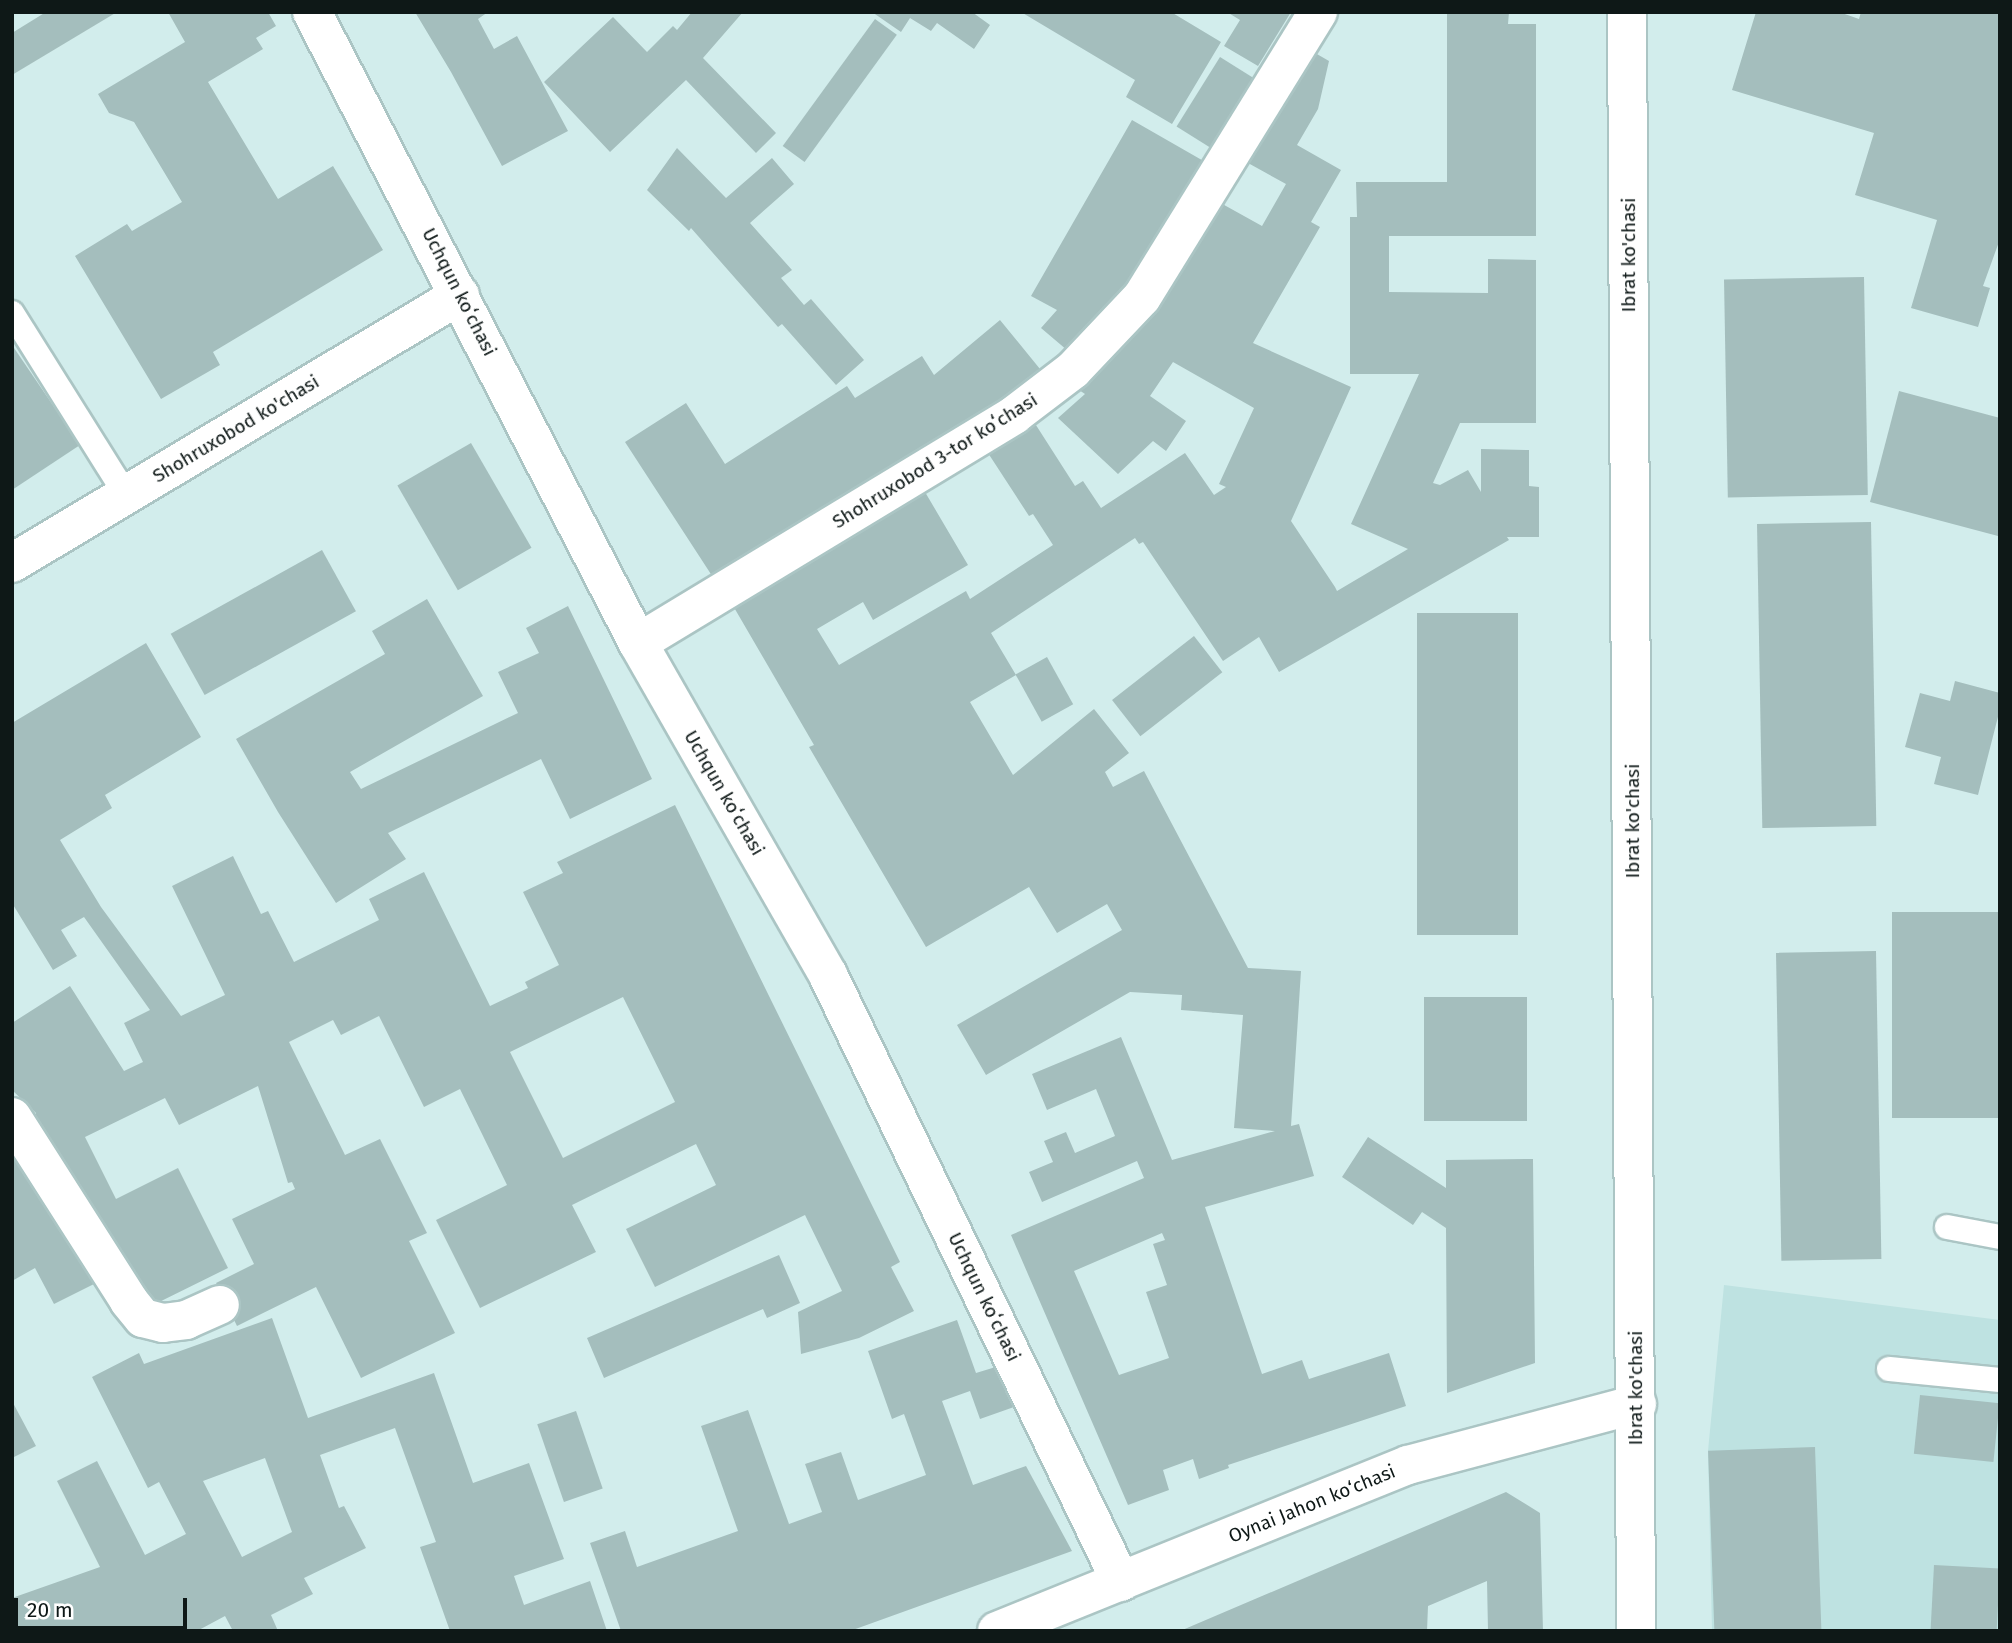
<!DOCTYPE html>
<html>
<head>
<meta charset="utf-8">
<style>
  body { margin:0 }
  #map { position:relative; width:2012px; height:1643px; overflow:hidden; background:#d2edec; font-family:"Fira Sans",sans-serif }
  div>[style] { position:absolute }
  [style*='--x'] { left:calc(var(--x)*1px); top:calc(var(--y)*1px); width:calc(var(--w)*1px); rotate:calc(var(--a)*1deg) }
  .built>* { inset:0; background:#bee2e1 }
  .building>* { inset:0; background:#a4bebd; transform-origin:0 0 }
  .roads { filter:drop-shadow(2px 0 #abc5c4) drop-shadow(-2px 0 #abc5c4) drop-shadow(0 2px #abc5c4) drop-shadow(0 -2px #abc5c4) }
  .service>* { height:24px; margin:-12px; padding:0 12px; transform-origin:12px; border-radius:12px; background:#fff }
  .minor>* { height:38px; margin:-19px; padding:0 19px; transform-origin:19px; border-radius:19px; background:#fff }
  .secondary>* { height:38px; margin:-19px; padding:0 19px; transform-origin:19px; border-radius:19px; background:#fff }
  span { translate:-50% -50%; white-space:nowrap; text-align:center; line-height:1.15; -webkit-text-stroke:7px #fff; paint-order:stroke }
  .street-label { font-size:19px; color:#0e1817 }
  .frame { position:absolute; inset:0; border:14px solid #0e1817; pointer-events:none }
  .scale { position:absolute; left:14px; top:1598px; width:173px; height:32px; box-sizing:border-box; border:4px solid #0e1817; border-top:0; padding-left:9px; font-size:21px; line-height:24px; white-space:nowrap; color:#0e1817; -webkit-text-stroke:5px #fff; paint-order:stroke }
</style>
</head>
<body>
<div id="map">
  <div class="built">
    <div style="clip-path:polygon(1724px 1285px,2000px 1320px,2000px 1631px,1712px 1631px,1708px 1451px)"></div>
  </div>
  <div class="building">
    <div style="clip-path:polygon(46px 12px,117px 12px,12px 75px,12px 33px)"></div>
    <div style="clip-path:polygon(168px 12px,268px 12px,276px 26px,256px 38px,263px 49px,208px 82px,278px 199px,333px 166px,383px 250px,213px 352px,220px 365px,161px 399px,75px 256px,127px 224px,132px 231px,182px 202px,134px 122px,109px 113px,98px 94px,185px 42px)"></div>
    <div style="clip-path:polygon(415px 12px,488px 12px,478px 19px,494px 49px,517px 36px,568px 131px,502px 166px,451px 72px)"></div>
    <div style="clip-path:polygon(692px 12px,743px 12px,703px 58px,776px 133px,756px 153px,686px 80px,610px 152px,544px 82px,613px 17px,647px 52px,673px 26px,677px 30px)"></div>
    <div style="clip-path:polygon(872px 12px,972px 12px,990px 25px,974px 49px,937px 23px,931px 31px,910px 18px,901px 32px)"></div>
    <div style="clip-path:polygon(1021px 12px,1171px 12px,1221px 42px,1172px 124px,1126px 97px,1135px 80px)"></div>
    <div style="clip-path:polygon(1227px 12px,1291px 12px,1258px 66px,1224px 46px,1240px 20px)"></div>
    <div style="clip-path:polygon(evenodd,1447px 12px,1509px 12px,1508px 24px,1536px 24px,1536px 236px,1389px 236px,1389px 292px,1488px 293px,1488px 259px,1536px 260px,1536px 423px,1460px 423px,1433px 483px,1440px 485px,1468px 470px,1481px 492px,1481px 449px,1529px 450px,1529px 486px,1539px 487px,1539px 537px,1507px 537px,1509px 540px,1279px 672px,1259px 637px,1223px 661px,1143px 542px,1139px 544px,1135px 538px,991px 633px,1016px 675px,970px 702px,1013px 775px,1094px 709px,1129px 753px,1105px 772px,1113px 787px,1144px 771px,1248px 968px,1301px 971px,1291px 1126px,1299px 1124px,1314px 1176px,1205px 1207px,1262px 1374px,1302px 1360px,1309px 1379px,1389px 1353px,1406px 1406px,1228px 1465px,1229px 1468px,1199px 1479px,1193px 1459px,1163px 1470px,1169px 1490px,1128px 1505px,1011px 1235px,1144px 1178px,1137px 1161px,1042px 1202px,1029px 1172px,1053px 1162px,1044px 1141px,1066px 1132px,1075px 1153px,1115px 1136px,1096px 1089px,1047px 1110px,1032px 1074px,1121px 1037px,1172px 1160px,1275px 1131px,1234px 1128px,1243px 1015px,1181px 1010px,1182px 995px,1130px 992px,986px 1075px,957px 1025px,1122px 930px,1107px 904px,1057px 933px,1029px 887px,926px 947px,809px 747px,814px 745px,732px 604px,925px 492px,968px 565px,873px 620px,863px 602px,817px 629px,839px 665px,966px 591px,970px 599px,1053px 545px,1033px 514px,1029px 516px,988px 453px,1034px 422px,1075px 486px,1083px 481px,1101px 508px,1185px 453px,1214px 495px,1226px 487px,1219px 484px,1254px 408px,1173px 362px,1150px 396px,1186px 421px,1166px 451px,1153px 441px,1118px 474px,1058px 418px,1085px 394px,1079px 390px,1208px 196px,1262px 226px,1286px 184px,1239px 158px,1303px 46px,1329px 61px,1318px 109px,1297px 145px,1341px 170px,1311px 222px,1320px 227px,1253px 343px,1351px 387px,1291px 521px,1335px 587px,1337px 591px,1408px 549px,1351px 524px,1419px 374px,1350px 374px,1350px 217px,1357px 217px,1356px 182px,1447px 182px,1447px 12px,1162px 1233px,1165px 1240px,1153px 1244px,1167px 1285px,1146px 1292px,1169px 1358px,1119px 1375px,1074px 1271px,1162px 1233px)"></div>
    <div style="clip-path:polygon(1756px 12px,1839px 12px,1859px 19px,1861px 12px,2000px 12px,2000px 239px,1983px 286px,1990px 288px,1978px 327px,1911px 308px,1937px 220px,1855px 195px,1874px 133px,1732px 90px)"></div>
    <div style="left:875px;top:19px;width:27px;height:157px;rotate:36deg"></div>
    <div style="left:1220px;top:57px;width:40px;height:82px;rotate:32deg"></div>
    <div style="clip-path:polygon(1132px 120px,1214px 167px,1074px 356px,1041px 328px,1057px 310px,1031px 296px)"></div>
    <div style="clip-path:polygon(677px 148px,726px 198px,772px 158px,794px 184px,750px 223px,792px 270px,781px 278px,804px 305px,811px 299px,864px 360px,836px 385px,782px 324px,778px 327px,691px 228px,689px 231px,647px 190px)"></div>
    <div style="left:1864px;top:277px;width:218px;height:140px;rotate:89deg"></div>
    <div style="clip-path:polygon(1000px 320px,1040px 369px,968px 428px,718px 585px,625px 442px,686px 403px,725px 464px,847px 386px,855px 398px,922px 356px,934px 375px)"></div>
    <div style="clip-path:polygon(12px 345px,80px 445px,12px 490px)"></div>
    <div style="clip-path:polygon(1899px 391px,2000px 418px,1998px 536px,1870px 502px)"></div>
    <div style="left:471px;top:443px;width:121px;height:85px;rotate:60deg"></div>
    <div style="left:1871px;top:522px;width:304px;height:114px;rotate:89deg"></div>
    <div style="left:322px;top:550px;width:70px;height:173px;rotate:61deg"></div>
    <div style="clip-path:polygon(427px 599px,483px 696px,350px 772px,361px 789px,518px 713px,498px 672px,539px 653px,526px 628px,568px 606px,652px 779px,570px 819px,541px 759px,388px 833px,406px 859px,336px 903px,278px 812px,236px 739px,385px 654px,372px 631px)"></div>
    <div style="left:1518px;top:613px;width:322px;height:101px;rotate:90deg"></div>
    <div style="left:1194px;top:636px;width:46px;height:104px;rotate:52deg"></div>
    <div style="clip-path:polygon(evenodd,146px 643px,201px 737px,105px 795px,112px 808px,60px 840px,101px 907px,181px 1016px,225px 995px,172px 886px,233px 856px,261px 914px,268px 911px,294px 962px,379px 920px,369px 899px,424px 872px,490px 1006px,528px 988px,525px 982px,559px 965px,523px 892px,563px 873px,557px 862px,675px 805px,900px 1262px,891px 1267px,914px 1311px,859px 1338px,801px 1354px,798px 1312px,842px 1291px,805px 1215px,655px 1287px,626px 1229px,716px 1185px,696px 1144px,572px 1205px,596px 1252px,480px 1308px,436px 1220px,507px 1185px,460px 1089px,424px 1107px,379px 1016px,341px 1035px,333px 1020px,289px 1042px,345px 1155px,380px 1139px,427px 1233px,409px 1241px,455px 1333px,361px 1378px,316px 1287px,237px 1326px,216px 1283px,254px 1264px,232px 1219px,295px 1189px,292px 1182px,288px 1183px,258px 1086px,179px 1125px,165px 1098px,85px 1137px,116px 1199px,178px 1168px,228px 1268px,145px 1309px,32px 1134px,36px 1113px,12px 1090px,12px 1023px,70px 986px,124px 1071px,143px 1062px,124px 1023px,150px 1010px,84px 917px,61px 930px,77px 956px,53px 970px,12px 903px,12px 723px,146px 643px,623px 997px,675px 1102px,563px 1158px,510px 1052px,623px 997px)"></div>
    <div style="left:1047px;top:657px;width:54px;height:36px;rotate:61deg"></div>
    <div style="clip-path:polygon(1955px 681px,2000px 693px,2000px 709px,1978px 795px,1934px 784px,1941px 757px,1905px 747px,1920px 693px,1950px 701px)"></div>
    <div style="left:2000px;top:912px;width:206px;height:108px;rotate:90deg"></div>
    <div style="left:1876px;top:951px;width:308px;height:100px;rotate:89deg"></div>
    <div style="left:1424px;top:997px;width:103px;height:124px"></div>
    <div style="clip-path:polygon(12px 1135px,96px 1283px,54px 1304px,35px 1268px,12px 1281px)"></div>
    <div style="clip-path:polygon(1368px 1137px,1446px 1188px,1446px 1160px,1533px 1159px,1535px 1363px,1447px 1393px,1446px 1228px,1422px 1212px,1413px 1225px,1342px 1177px)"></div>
    <div style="clip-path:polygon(779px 1255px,800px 1303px,767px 1318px,763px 1309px,604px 1378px,587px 1338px)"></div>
    <div style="clip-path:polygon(evenodd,272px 1318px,308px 1418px,434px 1373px,473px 1483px,529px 1463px,564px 1559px,514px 1576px,524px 1605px,590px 1581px,607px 1631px,450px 1631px,420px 1547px,436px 1542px,395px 1428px,320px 1455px,339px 1508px,344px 1506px,366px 1548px,304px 1578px,313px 1594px,271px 1615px,278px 1631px,233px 1631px,225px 1616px,197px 1631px,12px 1631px,12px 1598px,100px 1567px,57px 1481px,97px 1461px,145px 1555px,186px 1534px,159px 1482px,148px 1488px,92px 1377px,139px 1353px,144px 1364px,272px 1318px,265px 1458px,292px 1532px,242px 1557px,203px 1481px,265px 1458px)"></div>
    <div style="clip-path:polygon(957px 1320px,976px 1373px,999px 1366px,1014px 1407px,980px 1419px,970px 1391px,942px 1401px,973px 1485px,1026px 1466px,1072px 1551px,850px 1631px,621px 1631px,590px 1543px,625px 1531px,637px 1567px,738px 1531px,701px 1426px,748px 1410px,789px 1524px,822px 1512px,805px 1464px,841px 1452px,858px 1500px,926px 1475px,904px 1414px,892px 1419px,868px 1351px)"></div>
    <div style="left:1920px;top:1395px;width:80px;height:59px;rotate:6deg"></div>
    <div style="clip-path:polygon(12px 1401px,36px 1446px,12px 1458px)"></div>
    <div style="left:576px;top:1411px;width:82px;height:41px;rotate:71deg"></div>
    <div style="left:1815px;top:1447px;width:184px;height:107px;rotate:88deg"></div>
    <div style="clip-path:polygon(1506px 1492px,1540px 1513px,1543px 1631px,1488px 1631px,1487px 1581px,1428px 1606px,1427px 1631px,1180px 1631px)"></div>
    <div style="left:1934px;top:1565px;width:66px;height:66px;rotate:3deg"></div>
  </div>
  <div class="roads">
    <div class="service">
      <div style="--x:12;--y:313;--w:215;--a:57.9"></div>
      <div style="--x:1947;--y:1227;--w:54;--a:10.7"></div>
      <div style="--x:1889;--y:1369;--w:112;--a:5.7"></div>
    </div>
    <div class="minor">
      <div style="--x:312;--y:12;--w:710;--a:62.68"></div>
      <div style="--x:638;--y:643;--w:383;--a:60.2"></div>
      <div style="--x:828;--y:975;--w:674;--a:64.23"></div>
      <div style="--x:12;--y:563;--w:522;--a:-30.89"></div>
      <div style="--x:638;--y:643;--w:440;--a:-31.2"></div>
      <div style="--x:1014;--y:415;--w:74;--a:-37.3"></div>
      <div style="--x:1073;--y:370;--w:100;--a:-46.6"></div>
      <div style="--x:1142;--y:297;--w:335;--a:-58.3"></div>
      <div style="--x:12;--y:1117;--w:218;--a:57.5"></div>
      <div style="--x:129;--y:1301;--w:22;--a:51"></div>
      <div style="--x:143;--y:1318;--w:21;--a:14"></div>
      <div style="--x:163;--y:1323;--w:23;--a:-7"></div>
      <div style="--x:186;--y:1320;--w:37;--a:-24"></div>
      <div style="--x:997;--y:1631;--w:443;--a:-22"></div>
      <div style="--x:1408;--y:1465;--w:237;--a:-14.9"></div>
    </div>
    <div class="secondary">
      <div style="--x:1627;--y:12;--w:1619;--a:89.68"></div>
    </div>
  </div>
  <div class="street-label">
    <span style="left:1629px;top:255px;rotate:-90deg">Ibrat ko'chasi</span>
    <span style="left:459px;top:292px;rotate:63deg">Uchqun koʻchasi</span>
    <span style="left:236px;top:429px;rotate:-31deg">Shohruxobod ko'chasi</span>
    <span style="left:935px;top:461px;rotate:-32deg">Shohruxobod 3-tor koʻchasi</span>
    <span style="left:724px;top:793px;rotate:60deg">Uchqun koʻchasi</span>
    <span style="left:1633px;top:821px;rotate:-90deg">Ibrat ko'chasi</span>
    <span style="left:984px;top:1297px;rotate:64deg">Uchqun koʻchasi</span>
    <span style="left:1636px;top:1388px;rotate:-90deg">Ibrat ko'chasi</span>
    <span style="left:1312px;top:1504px;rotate:-22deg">Oynai Jahon ko‘chasi</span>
  </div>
  <div class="frame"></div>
  <div class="scale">20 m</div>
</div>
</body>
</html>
